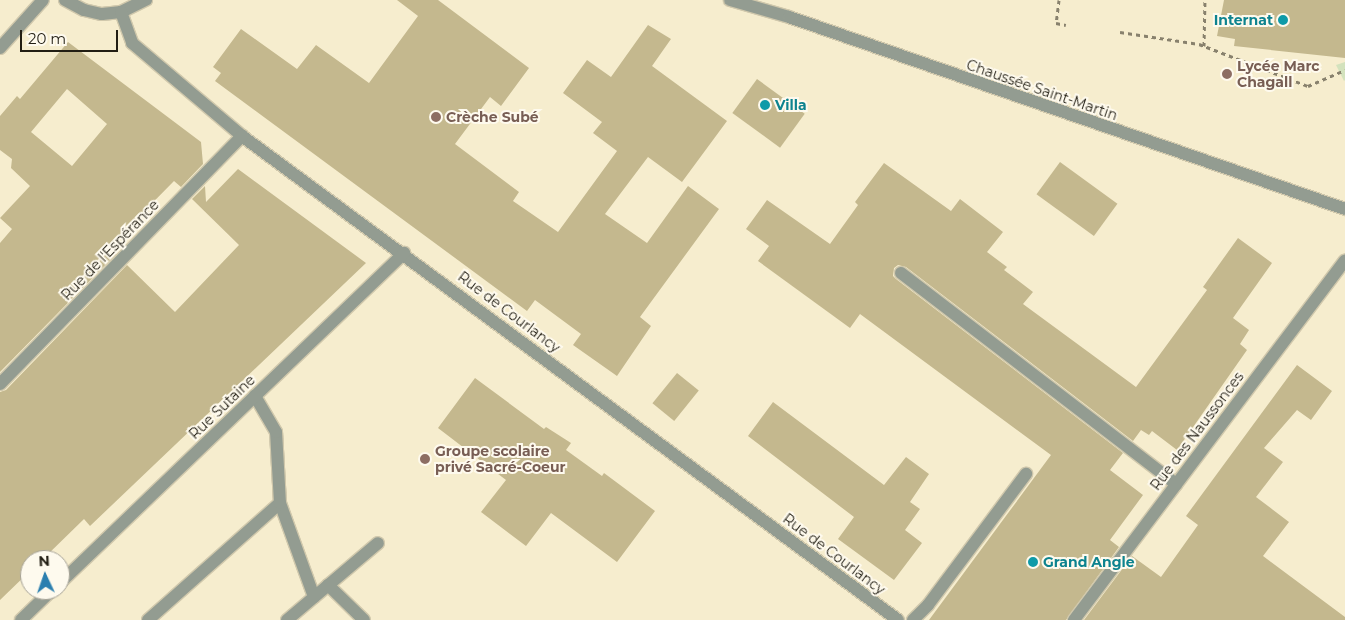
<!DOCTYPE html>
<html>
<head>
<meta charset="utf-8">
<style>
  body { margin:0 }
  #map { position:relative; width:1345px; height:620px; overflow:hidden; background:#f6edce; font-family:Montserrat,sans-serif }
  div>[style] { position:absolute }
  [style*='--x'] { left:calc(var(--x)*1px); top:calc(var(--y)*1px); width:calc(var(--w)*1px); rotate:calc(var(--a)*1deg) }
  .green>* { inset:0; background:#d3e2bd }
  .building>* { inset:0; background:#c4b88e; transform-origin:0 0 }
  .path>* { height:3px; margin-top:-1.5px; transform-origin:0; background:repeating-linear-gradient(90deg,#88816d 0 4px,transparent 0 8px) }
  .roads { filter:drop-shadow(1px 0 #d0c8ac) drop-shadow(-1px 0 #d0c8ac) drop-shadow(0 1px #d0c8ac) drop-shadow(0 -1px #d0c8ac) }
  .lane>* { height:12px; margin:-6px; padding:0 6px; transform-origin:6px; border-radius:6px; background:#939c91 }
  .street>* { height:12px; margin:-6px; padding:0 6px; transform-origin:6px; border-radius:6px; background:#939c91 }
  .dots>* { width:14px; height:14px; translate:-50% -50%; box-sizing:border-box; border:2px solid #fefaee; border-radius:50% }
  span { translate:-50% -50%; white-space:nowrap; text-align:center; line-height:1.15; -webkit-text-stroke:4px #fefaee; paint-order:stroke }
  .culture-label { font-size:14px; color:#0d838f; font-weight:700 }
  .right { translate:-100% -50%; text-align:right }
  .left { translate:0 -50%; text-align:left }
  .education-label { font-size:14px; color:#785e54; font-weight:700 }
  .street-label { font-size:14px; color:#221e13 }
  .north { position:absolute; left:20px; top:550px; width:50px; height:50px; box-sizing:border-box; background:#fefaee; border:1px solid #a6a296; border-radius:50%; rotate:357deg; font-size:14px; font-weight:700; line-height:20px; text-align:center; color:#221e13 }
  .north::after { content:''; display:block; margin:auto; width:18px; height:22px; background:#2b7faf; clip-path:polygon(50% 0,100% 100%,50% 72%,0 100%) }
  .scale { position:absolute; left:20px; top:30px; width:98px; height:22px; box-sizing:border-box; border:2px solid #221e13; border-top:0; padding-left:6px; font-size:15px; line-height:18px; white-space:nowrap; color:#221e13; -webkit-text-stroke:4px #fefaee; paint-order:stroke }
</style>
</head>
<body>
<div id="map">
  <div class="green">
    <div style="clip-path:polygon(1345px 62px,1345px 80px,1344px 81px,1336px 65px)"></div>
  </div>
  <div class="building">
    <div style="clip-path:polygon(397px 0,438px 0,529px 68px,501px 106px,490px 97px,455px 144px,519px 192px,513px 201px,558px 232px,617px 151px,593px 133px,602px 122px,563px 93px,587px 60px,611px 77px,648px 25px,671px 39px,652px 66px,727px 121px,682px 182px,648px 157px,605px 214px,647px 243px,688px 186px,719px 209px,640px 317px,651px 326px,617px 376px,573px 345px,581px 334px,535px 300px,527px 311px,215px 81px,221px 73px,213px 67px,241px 29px,297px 69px,316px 45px,369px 83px,418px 16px)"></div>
    <div style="clip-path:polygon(1224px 0,1345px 0,1345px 58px,1234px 46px,1235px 39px,1217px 36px)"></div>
    <div style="clip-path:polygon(evenodd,68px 42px,201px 142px,203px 164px,181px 187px,174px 181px,109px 247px,116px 254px,0 372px,0 243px,12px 229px,0 218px,30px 186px,11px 168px,12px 159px,0 150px,0 116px,17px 96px,20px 99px,68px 42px,67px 89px,107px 124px,72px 166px,31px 132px,67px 89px)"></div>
    <div style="left:757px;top:79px;width:59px;height:42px;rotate:36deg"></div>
    <div style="left:1060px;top:162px;width:71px;height:40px;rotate:36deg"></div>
    <div style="clip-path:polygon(884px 163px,951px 211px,960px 199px,1003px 232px,987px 252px,1007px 267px,1004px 270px,1033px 292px,1023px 304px,1136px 387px,1207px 290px,1203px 287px,1238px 238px,1272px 263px,1233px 318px,1249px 330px,1240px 344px,1247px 350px,1177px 450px,1152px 431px,1149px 435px,1141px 430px,1133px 441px,906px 267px,898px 265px,894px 268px,893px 276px,896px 279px,1123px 453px,1110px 470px,1143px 495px,1110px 540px,1119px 547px,1066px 620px,929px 620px,1051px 455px,860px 314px,850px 328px,758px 261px,769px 246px,746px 229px,767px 200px,830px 244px,858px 205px,855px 202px)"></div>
    <div style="clip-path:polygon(238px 169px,366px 263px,90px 526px,84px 519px,42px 560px,30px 560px,30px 571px,0 600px,0 392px,6px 390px,127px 265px,175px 312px,239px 245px,192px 199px,205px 186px,206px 202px)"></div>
    <div style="clip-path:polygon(1297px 365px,1332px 391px,1311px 420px,1297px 410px,1264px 448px,1283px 462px,1256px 497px,1289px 522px,1263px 556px,1345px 617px,1345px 620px,1084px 620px,1132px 556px,1161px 577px,1198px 525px,1186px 516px)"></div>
    <div style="left:677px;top:373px;width:28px;height:39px;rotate:39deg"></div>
    <div style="clip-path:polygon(475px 378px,544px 429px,546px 427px,571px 443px,566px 450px,602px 476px,604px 473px,655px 511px,617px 562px,551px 513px,526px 546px,481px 512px,506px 480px,438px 428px)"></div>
    <div style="clip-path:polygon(773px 402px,884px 485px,906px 457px,929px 474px,910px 502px,920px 509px,905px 530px,922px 543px,894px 580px,838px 539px,854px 517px,748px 436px)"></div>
  </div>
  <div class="path">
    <div style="--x:1059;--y:0;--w:23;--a:97"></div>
    <div style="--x:1056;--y:23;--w:10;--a:11"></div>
    <div style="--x:1120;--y:32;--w:80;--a:8.6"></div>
    <div style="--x:1199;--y:44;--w:117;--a:21.1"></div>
    <div style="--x:1308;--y:86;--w:40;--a:-23.4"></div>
    <div style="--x:1204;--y:46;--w:46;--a:-88.8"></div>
  </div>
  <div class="roads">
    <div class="lane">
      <div style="--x:901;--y:273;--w:347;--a:37.5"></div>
      <div style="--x:280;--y:503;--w:100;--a:70.1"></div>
      <div style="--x:328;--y:585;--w:50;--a:44.2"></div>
      <div style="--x:148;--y:620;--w:176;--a:-41.6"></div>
      <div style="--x:280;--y:503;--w:71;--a:-93.2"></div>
      <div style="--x:276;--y:432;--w:42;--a:-120.3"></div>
      <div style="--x:287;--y:620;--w:119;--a:-40.2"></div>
      <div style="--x:913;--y:620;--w:21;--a:-45"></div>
      <div style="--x:928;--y:605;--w:164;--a:-53.2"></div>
    </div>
    <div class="street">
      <div style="--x:65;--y:0;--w:21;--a:28"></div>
      <div style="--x:84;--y:10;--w:18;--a:13"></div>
      <div style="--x:102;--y:14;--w:19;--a:-6"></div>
      <div style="--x:121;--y:12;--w:28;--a:-26"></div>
      <div style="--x:730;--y:0;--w:61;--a:16.1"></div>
      <div style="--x:789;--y:17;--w:588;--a:19.05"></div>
      <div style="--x:121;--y:12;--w:33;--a:70"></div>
      <div style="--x:132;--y:43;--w:144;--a:40.2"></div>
      <div style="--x:242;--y:136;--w:815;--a:36.42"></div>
      <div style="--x:0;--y:48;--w:64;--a:-48.1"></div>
      <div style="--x:0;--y:384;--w:347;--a:-45.7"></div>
      <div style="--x:60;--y:583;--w:477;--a:-43.8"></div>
      <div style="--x:21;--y:620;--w:43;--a:-44.1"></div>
      <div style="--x:1074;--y:620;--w:450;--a:-53"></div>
    </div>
  </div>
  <div class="dots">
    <div style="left:1283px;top:20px;background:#0f9aa8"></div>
    <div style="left:1227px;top:74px;background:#8d6e63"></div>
    <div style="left:765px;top:105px;background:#0f9aa8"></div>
    <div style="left:436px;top:117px;background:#8d6e63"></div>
    <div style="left:425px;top:459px;background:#8d6e63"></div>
    <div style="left:1033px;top:562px;background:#0f9aa8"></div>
  </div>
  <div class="culture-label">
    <span class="right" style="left:1273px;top:20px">Internat</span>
    <span class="left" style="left:775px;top:105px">Villa</span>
    <span class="left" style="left:1043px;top:562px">Grand Angle</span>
  </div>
  <div class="education-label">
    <span class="left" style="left:1237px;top:74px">Lycée Marc<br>Chagall</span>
    <span class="left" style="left:446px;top:117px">Crèche Subé</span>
    <span class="left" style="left:435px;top:459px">Groupe scolaire<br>privé Sacré-Coeur</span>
  </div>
  <div class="street-label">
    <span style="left:1042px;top:90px;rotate:19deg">Chaussée Saint-Martin</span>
    <span style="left:110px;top:250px;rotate:-46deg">Rue de l'Espérance</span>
    <span style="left:509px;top:312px;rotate:37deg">Rue de Courlancy</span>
    <span style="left:222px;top:407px;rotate:-44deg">Rue Sutaine</span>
    <span style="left:1197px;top:431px;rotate:-53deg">Rue des Naussonces</span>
    <span style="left:834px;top:554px;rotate:37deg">Rue de Courlancy</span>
  </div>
  <div class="north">N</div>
  <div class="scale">20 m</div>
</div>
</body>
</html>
